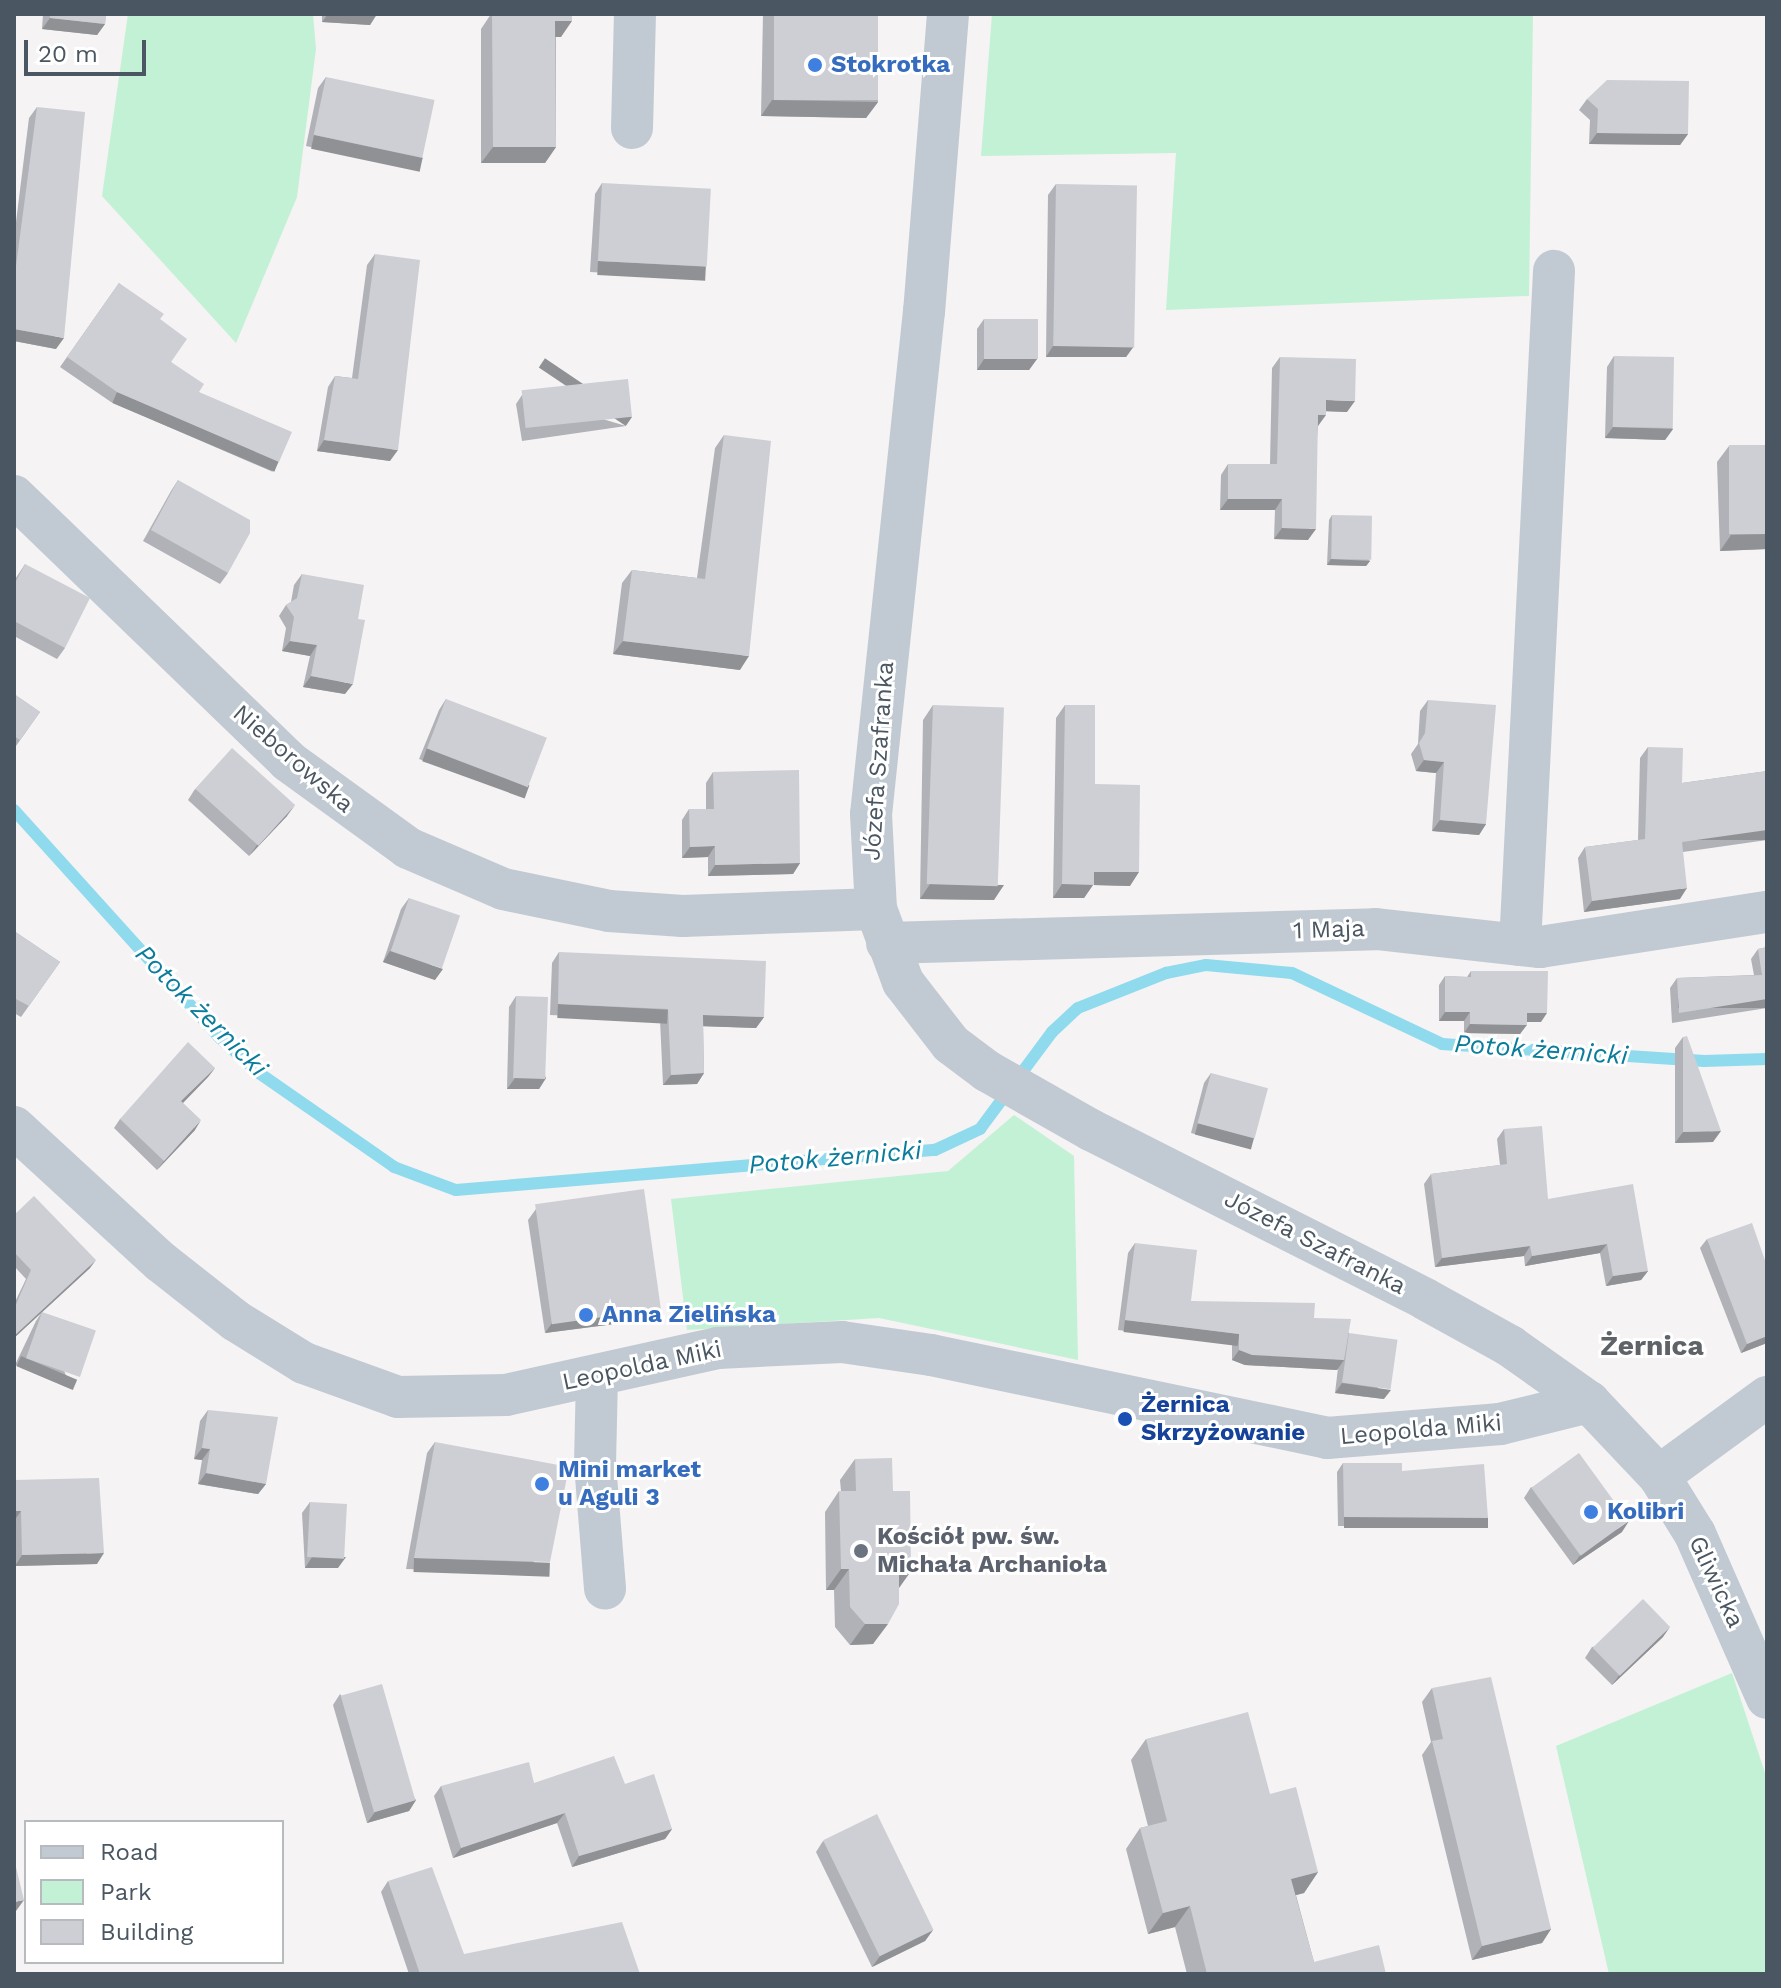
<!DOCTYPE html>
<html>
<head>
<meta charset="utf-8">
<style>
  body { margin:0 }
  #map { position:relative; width:1781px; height:1988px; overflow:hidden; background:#f5f3f3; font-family:"Work Sans",sans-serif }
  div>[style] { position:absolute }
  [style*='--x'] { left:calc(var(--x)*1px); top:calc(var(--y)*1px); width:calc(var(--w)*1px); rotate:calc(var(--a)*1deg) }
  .green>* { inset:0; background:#c3f1d5 }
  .stream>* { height:12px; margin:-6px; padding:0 6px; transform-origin:6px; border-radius:6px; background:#90daee }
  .minor>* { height:42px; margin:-21px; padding:0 21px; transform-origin:21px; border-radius:21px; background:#c1cad2 }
  .wall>* { inset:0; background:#b0b2b7 }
  .shaded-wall>* { inset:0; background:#909195; transform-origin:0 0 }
  .building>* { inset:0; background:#cdcfd5; transform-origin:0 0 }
  .dots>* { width:22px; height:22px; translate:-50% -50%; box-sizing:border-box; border:4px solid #fff; border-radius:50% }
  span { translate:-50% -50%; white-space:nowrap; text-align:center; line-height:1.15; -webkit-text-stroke:6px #fff; paint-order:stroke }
  .shop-label { font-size:24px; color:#366cbe; font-weight:700 }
  .left { translate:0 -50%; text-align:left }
  .street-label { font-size:24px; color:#4a5661 }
  .transit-label { font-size:24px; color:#164399; font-weight:700 }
  .worship-label { font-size:24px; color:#5b616d; font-weight:700 }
  .water-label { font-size:26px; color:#0c7c9b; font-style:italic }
  .quarter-label { font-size:28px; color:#5f6368; font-weight:700 }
  .frame { position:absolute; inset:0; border:16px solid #4a5661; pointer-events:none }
  .legend { position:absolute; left:24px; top:1820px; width:260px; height:144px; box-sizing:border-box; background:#fff; border:2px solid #b7bbc0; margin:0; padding:10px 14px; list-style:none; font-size:24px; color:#4a5661 }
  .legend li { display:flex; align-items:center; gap:16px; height:40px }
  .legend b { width:40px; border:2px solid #b7bbc0 }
  .scale { position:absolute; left:24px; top:40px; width:122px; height:36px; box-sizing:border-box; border:4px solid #4a5661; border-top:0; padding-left:10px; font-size:24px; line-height:28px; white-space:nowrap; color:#4a5661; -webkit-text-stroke:6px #fff; paint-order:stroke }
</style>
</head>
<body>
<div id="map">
  <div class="green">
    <div style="clip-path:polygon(128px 14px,313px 14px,316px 49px,297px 197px,236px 343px,102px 196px)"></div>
    <div style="clip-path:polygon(992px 14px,1533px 14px,1529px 296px,1166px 310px,1176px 153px,981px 156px)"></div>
    <div style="clip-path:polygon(1014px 1115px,1074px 1156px,1078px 1360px,879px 1318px,687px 1330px,671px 1199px,948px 1171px)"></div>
    <div style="clip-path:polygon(1732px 1673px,1767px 1779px,1767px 1974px,1609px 1974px,1556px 1746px)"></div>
  </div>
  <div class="stream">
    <div style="--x:14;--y:810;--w:306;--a:47.9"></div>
    <div style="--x:219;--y:1037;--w:54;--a:42"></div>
    <div style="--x:259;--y:1073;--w:165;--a:34.8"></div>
    <div style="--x:394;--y:1167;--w:66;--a:20.4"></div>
    <div style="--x:456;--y:1190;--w:481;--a:-4.8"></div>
    <div style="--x:935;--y:1150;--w:50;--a:-25"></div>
    <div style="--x:980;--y:1129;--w:121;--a:-53.4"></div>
    <div style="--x:1052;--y:1032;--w:35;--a:-43"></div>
    <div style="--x:1078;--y:1008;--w:95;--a:-21.7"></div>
    <div style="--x:1166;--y:973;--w:41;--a:-11.3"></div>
    <div style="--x:1206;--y:965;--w:86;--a:5.3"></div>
    <div style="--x:1292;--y:973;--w:166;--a:25.3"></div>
    <div style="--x:1442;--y:1044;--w:263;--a:3.7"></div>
    <div style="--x:1704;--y:1061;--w:63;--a:-1.8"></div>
  </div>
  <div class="minor">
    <div style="--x:948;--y:14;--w:298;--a:94.6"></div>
    <div style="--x:924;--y:311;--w:506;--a:96.01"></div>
    <div style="--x:871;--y:814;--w:95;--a:87"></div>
    <div style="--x:876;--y:909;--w:78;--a:69.7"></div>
    <div style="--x:903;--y:982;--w:78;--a:52.3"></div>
    <div style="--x:951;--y:1044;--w:45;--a:36.9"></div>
    <div style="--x:987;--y:1071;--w:120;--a:29.6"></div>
    <div style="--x:1091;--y:1130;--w:374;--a:26.8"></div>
    <div style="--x:1425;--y:1299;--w:97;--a:28.9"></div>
    <div style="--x:1510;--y:1346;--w:97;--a:35.3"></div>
    <div style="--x:1589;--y:1402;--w:102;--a:46.6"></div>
    <div style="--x:1659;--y:1476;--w:68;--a:58.2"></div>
    <div style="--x:1695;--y:1534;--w:179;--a:66.3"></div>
    <div style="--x:632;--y:128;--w:114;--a:-88.5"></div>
    <div style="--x:14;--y:496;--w:381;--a:44"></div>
    <div style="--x:288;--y:761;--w:148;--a:35.9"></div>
    <div style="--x:408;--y:848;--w:103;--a:23.3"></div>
    <div style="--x:503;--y:889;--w:108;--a:11.7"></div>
    <div style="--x:609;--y:911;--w:74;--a:3.9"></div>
    <div style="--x:683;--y:916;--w:193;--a:-2.1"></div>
    <div style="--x:887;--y:943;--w:489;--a:-1.6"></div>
    <div style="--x:1376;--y:929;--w:165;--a:6.3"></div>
    <div style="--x:1540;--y:947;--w:230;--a:-8.8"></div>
    <div style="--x:1520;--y:945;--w:675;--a:-87.11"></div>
    <div style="--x:14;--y:1127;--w:200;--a:42.6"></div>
    <div style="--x:161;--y:1262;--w:95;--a:38.2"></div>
    <div style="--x:236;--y:1321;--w:80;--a:31.7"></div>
    <div style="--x:304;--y:1363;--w:100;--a:19.9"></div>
    <div style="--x:398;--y:1397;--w:108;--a:-1.1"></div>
    <div style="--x:506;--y:1395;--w:217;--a:-12.5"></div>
    <div style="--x:718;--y:1348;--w:124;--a:-2.8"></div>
    <div style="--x:842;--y:1342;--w:90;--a:8.3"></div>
    <div style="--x:931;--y:1355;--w:405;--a:11.8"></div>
    <div style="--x:1327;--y:1438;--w:174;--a:-4.6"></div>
    <div style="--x:1500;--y:1424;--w:92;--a:-13.9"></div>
    <div style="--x:597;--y:1376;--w:88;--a:91.3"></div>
    <div style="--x:595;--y:1464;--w:125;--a:85.4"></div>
    <div style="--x:1659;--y:1476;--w:134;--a:-36.2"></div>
  </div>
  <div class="wall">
    <div style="clip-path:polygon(43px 14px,106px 14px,105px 24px,97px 35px,42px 29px)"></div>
    <div style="clip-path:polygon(322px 14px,377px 14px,370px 25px,322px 22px)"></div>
    <div style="clip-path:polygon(491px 14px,561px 37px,556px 37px,556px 147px,545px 163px,481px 163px,481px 29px)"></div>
    <div style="clip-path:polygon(763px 14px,878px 14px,878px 102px,866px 118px,761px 116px)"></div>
    <div style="clip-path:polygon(326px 77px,423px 158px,415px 169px,306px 146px,318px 88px)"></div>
    <div style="clip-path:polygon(1587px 99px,1688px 134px,1680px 145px,1589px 144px,1590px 120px,1579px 110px)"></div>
    <div style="clip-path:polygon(37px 107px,56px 349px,14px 341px,14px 238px,29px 118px)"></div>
    <div style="clip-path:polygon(602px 183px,706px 267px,699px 278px,590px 272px,595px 194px)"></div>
    <div style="clip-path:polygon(1056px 184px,1134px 346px,1126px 357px,1046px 357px,1048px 195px)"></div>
    <div style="clip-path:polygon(375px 254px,390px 461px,317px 451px,328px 387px,335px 376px,352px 378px,367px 265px)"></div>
    <div style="clip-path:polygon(119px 283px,160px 319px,171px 362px,273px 472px,111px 402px,60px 367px)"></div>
    <div style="clip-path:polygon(984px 319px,1037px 359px,1029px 370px,977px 370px,977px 329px)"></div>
    <div style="clip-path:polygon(1614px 356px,1673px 429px,1665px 440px,1605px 438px,1607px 367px)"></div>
    <div style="clip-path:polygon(1280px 357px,1347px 412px,1326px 411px,1318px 426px,1308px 540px,1274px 539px,1275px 510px,1220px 510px,1221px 475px,1228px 464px,1270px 464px,1272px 368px)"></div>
    <div style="clip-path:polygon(522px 395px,626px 426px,522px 441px,516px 404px)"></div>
    <div style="clip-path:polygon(724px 435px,740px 670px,613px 654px,622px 583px,632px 570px,697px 578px,715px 448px)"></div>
    <div style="clip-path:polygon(1767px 445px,1767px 549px,1720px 551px,1717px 462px,1729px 446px)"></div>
    <div style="clip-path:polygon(178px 480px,228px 573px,220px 584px,143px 541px,171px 491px)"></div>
    <div style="clip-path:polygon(1332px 515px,1370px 561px,1366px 566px,1327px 565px,1329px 520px)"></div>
    <div style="clip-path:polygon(25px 564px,65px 648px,57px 659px,14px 636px,14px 581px)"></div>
    <div style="clip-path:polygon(302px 574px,345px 694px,303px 687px,310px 656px,282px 651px,286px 628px,279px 616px,286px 605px,291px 602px,294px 585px)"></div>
    <div style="clip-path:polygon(14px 694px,40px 712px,16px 746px,14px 744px)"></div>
    <div style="clip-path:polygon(446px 699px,522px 796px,419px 759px,439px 710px)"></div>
    <div style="clip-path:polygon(1428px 700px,1486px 824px,1479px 835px,1432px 831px,1436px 773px,1416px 771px,1411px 754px,1418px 744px,1420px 711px)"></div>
    <div style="clip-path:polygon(933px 705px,994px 900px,920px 899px,923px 720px)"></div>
    <div style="clip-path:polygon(1065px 705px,1095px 784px,1130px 886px,1093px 885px,1084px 898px,1053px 898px,1056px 718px)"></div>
    <div style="clip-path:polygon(1648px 747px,1682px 783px,1767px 771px,1767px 840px,1683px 852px,1680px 899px,1584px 912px,1578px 858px,1585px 847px,1638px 840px,1640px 758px)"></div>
    <div style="clip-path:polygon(713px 772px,800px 863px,793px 874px,708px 876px,708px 857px,682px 858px,682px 820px,689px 809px,706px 809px,706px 783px)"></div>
    <div style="clip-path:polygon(195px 789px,287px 816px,249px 856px,188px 800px)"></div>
    <div style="clip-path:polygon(409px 898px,435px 980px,383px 962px,401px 909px)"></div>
    <div style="clip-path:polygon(14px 931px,60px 962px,21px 1017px,14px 1013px)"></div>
    <div style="clip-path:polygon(1767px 947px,1767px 1008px,1672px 1023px,1670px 988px,1677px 978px,1754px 975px,1751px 959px,1758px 949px)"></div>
    <div style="clip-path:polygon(559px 952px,764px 1017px,756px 1028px,703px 1026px,704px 1073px,697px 1084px,663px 1085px,660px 1020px,550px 1015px,552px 963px)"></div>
    <div style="clip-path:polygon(1471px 971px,1541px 1022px,1527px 1022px,1520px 1034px,1464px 1033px,1464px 1021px,1439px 1021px,1439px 985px,1445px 976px,1467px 977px)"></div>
    <div style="clip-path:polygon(516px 996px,546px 1078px,539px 1089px,507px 1089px,509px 1007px)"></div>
    <div style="clip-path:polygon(1683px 1037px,1713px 1142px,1675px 1143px,1675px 1048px)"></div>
    <div style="clip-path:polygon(215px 1068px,208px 1077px,183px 1103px,195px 1130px,157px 1170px,114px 1128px,120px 1119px)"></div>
    <div style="clip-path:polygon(1211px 1073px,1254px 1138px,1247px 1148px,1191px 1133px,1204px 1083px)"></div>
    <div style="clip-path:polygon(1504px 1129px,1548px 1199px,1648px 1271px,1641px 1280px,1606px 1286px,1600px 1253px,1525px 1266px,1524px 1256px,1435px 1267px,1424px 1184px,1431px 1174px,1500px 1165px,1497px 1139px)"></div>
    <div style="clip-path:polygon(536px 1209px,653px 1319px,545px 1333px,528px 1220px)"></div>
    <div style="clip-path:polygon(14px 1215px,90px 1268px,14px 1338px,14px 1304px,26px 1279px,14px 1266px)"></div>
    <div style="clip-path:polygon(1707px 1239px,1767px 1343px,1741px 1353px,1700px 1248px)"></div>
    <div style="clip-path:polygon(1135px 1243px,1191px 1301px,1314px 1318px,1349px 1333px,1384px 1399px,1335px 1393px,1338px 1368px,1337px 1370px,1245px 1365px,1232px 1360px,1232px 1344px,1118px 1330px,1128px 1253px)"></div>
    <div style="clip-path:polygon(42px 1312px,71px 1389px,15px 1365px,36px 1321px)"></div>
    <div style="clip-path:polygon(208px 1410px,266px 1484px,258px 1494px,198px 1484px,202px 1460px,194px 1459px,200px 1421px)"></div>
    <div style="clip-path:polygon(435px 1442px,543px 1573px,406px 1569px,427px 1453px)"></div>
    <div style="clip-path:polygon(855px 1459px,893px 1491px,911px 1571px,899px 1588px,873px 1644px,850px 1645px,835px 1627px,834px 1590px,826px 1590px,825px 1512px,839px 1491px,841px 1491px,840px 1480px)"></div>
    <div style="clip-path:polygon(1343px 1463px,1402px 1471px,1481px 1527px,1338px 1526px,1337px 1472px)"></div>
    <div style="clip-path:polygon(14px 1480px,97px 1564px,15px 1566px)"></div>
    <div style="clip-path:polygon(1531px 1487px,1622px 1532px,1573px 1565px,1524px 1498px)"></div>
    <div style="clip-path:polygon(310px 1502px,338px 1568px,305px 1568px,302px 1513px)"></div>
    <div style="clip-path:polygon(1663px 1637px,1612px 1685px,1585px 1658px,1592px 1647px)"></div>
    <div style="clip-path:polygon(1432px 1688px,1551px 1929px,1542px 1943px,1472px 1960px,1422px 1755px,1431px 1742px,1422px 1702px)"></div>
    <div style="clip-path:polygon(340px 1694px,416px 1800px,409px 1811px,367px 1823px,333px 1705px)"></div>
    <div style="clip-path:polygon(1146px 1739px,1270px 1794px,1318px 1872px,1304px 1893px,1296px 1895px,1314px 1962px,1386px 1974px,1187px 1974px,1175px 1927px,1148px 1934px,1126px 1849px,1140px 1828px,1148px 1826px,1131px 1760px)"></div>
    <div style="clip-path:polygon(534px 1783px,625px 1784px,672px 1829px,665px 1839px,572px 1867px,557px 1823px,453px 1858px,434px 1796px,441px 1786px)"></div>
    <div style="clip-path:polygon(823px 1841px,933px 1930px,925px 1941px,872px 1967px,816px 1852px)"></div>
    <div style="clip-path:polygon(388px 1881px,464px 1954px,640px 1974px,409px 1974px,381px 1892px)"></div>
  </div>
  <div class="shaded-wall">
    <div style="clip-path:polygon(328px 14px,377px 14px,370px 25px,322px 22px)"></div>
    <div style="clip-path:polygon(50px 18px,105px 24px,97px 35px,42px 29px)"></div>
    <div style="clip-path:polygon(555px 21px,572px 21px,561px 37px,544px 37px)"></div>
    <div style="clip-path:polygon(772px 100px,878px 102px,866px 118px,761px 116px)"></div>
    <div style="clip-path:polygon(1597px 133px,1688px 134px,1680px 145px,1589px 144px)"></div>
    <div style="left:314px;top:135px;width:111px;height:14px;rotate:12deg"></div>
    <div style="clip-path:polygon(493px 147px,556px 147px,545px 163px,481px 163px)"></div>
    <div style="left:598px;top:261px;width:108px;height:14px;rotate:3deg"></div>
    <div style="clip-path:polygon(14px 329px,64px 338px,56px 349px,14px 341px)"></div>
    <div style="clip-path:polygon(1053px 346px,1134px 346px,1126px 357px,1046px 357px)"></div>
    <div style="clip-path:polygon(984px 359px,1037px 359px,1029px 370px,977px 370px)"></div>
    <div style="left:117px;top:392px;width:176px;height:12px;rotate:23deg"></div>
    <div style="clip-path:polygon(1326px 400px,1355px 401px,1347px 412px,1319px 411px)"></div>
    <div style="clip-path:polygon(1318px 415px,1326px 415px,1318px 426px)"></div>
    <div style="left:632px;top:417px;width:11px;height:105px;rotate:124deg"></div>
    <div style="clip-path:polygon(1613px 427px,1673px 429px,1665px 440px,1605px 438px)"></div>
    <div style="clip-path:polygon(324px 440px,398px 450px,390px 461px,317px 451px)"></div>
    <div style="clip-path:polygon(1228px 499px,1282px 499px,1275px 510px,1220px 510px)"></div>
    <div style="clip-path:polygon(1282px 528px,1316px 529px,1308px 540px,1274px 539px)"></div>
    <div style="clip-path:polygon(1767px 534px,1767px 549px,1720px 551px,1731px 535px)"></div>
    <div style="clip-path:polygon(1331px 559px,1370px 561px,1366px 566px,1327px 565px)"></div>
    <div style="clip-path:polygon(290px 641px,317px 645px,310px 656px,282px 651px)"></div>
    <div style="clip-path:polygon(623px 641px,749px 656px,740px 670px,613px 654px)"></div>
    <div style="clip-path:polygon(311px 676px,353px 684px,345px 694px,303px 687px)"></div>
    <div style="left:427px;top:748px;width:109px;height:14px;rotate:20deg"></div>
    <div style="clip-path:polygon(1424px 760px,1444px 762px,1436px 773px,1416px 771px)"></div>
    <div style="clip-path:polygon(295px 805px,287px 816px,249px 856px,257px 845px)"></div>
    <div style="clip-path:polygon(1440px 820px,1486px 824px,1479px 835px,1432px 831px)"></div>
    <div style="left:1767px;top:830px;width:10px;height:86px;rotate:90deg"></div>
    <div style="clip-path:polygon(715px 846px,708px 857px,682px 858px,690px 847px)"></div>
    <div style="clip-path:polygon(800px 863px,793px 874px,708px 876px,715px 865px)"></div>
    <div style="clip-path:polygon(1094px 872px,1139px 872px,1130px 886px,1093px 885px,1084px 898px,1053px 898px,1062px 884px)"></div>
    <div style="clip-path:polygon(930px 884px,1004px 885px,994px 900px,920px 899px)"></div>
    <div style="clip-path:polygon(1687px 888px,1680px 899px,1584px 912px,1592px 901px)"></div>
    <div style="clip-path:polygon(390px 951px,443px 969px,435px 980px,383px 962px)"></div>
    <div style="left:1767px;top:999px;width:9px;height:89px;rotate:90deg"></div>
    <div style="left:558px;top:1004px;width:110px;height:14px;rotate:3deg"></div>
    <div style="clip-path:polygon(1445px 1012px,1470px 1012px,1464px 1021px,1439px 1021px)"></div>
    <div style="clip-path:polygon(1527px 1013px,1547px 1013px,1541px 1022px,1520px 1022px)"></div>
    <div style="clip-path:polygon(703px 1015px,764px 1017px,756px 1028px,695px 1026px)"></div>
    <div style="clip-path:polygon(1470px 1024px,1527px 1025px,1520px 1034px,1464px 1033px)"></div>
    <div style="clip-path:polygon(215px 1068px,208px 1077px,175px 1111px,181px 1101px)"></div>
    <div style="clip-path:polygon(704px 1073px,697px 1084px,663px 1085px,671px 1075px)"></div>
    <div style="clip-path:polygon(515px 1078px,546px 1078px,539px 1089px,507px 1089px)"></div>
    <div style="clip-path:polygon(201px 1120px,195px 1130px,157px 1170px,164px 1161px)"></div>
    <div style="left:1198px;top:1123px;width:58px;height:12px;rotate:15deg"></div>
    <div style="clip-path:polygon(1721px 1131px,1713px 1142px,1675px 1143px,1683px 1132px)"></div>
    <div style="clip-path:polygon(1607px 1244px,1600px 1253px,1525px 1266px,1532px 1256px)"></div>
    <div style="clip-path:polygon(1530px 1246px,1524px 1256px,1435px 1267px,1442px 1258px)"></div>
    <div style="clip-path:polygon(96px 1260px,90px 1268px,14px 1338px,14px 1336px)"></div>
    <div style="clip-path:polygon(1648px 1271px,1641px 1280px,1606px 1286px,1613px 1276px)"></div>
    <div style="clip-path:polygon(660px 1309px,653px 1319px,545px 1333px,552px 1323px)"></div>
    <div style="left:1125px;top:1320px;width:115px;height:12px;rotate:7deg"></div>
    <div style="clip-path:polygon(1767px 1336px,1767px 1343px,1741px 1353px,1747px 1344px)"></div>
    <div style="clip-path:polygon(1239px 1350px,1344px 1360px,1337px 1370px,1245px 1365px,1232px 1360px)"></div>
    <div style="left:21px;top:1356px;width:61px;height:11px;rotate:23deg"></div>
    <div style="clip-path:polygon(1342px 1383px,1391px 1390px,1384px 1399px,1335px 1393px)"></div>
    <div style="clip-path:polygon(202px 1448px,210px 1449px,202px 1460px,194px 1459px)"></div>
    <div style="clip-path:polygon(206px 1473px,266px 1484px,258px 1494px,198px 1484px)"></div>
    <div style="clip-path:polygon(14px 1511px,21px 1511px,14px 1521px)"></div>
    <div style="left:1344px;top:1517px;width:144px;height:11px"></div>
    <div style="clip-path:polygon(1629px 1521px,1622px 1532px,1573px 1565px,1581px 1554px)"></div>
    <div style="clip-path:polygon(104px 1553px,97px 1564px,15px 1566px,22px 1555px)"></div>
    <div style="clip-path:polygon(312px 1557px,346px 1557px,338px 1568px,305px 1568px)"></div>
    <div style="left:414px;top:1558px;width:136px;height:14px;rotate:2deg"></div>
    <div style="clip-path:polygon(841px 1569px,849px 1569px,834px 1590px,826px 1590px)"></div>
    <div style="clip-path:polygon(899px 1571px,911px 1571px,896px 1592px)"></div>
    <div style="clip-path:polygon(865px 1624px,888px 1624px,873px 1644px,850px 1645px)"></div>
    <div style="clip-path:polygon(1670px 1627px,1663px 1637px,1612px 1685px,1620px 1674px)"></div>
    <div style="clip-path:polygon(416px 1800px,409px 1811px,367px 1823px,375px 1812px)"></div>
    <div style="clip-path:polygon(565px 1813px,557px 1823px,453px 1858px,461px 1848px)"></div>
    <div style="clip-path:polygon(672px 1829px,665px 1839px,572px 1867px,579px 1856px)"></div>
    <div style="clip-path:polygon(1318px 1872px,1304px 1893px,1277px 1900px,1291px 1879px)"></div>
    <div style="clip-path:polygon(24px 1900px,16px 1911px,14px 1912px,14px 1902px)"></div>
    <div style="clip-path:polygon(1190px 1906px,1175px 1927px,1148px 1934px,1163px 1913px)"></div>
    <div style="clip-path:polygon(1551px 1929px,1542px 1943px,1472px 1960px,1482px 1946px)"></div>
    <div style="clip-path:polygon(933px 1930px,925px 1941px,872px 1967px,880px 1956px)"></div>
  </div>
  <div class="building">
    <div style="clip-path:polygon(50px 14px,106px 14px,105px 24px,50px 18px)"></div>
    <div style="clip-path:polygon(492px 14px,572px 14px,572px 21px,555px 21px,556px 147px,493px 147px)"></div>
    <div style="left:774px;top:14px;width:104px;height:86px"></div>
    <div style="left:326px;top:77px;width:111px;height:59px;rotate:12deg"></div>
    <div style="clip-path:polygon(1607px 80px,1689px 81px,1688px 134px,1597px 133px,1598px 109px,1587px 99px)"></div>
    <div style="clip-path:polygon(37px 107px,85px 112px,64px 338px,14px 329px,14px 281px)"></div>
    <div style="left:602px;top:183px;width:109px;height:78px;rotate:3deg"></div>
    <div style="left:1056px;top:184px;width:81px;height:162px;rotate:1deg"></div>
    <div style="clip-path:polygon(375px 254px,420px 260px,398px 450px,324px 440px,335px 376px,358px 379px)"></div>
    <div style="clip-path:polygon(119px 283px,164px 314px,160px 319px,187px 339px,171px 362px,204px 384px,199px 392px,292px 432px,279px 462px,117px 392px,67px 357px)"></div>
    <div style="left:984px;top:319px;width:54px;height:40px"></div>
    <div style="left:1614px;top:356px;width:60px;height:71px;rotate:1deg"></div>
    <div style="clip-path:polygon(1280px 357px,1356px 359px,1355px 401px,1326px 400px,1326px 415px,1318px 415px,1316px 529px,1282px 528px,1282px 499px,1228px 499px,1228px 464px,1277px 464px)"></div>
    <div style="left:628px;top:379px;width:38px;height:107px;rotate:84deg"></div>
    <div style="clip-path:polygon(724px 435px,771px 441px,749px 656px,623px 641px,632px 570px,705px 579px)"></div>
    <div style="left:1767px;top:445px;width:89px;height:38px;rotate:90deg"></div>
    <div style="clip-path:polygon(178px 480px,250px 520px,250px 533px,228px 573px,151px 530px)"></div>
    <div style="left:1332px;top:515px;width:40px;height:44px;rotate:1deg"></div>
    <div style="clip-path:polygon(25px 564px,90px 598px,65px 648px,14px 621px,14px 585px)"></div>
    <div style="clip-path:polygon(302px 574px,364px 585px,358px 619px,365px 620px,353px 684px,311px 676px,317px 645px,290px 641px,294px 617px,286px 605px,297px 598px)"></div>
    <div style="clip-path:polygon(14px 694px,40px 712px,20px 740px,14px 736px)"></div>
    <div style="left:446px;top:699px;width:108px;height:53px;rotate:21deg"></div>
    <div style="clip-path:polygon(1428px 700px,1496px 705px,1486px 824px,1440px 820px,1444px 762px,1424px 760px,1419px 743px,1425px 733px)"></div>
    <div style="left:933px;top:705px;width:71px;height:179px;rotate:2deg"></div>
    <div style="clip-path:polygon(1065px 705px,1095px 705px,1095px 784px,1140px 785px,1139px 872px,1094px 872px,1094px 885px,1062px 884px)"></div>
    <div style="clip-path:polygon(1648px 747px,1683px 748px,1682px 783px,1767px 771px,1767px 830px,1682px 842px,1687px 888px,1592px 901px,1585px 847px,1645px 839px)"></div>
    <div style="left:232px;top:748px;width:85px;height:55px;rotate:42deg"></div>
    <div style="clip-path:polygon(799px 770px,800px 863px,715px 865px,715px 846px,690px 847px,689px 809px,714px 809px,713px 772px)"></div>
    <div style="left:409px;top:898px;width:54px;height:56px;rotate:19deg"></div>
    <div style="clip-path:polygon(14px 931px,60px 962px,29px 1006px,14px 998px)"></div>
    <div style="clip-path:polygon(1767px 947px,1767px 999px,1679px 1013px,1677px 978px,1762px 975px,1758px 949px)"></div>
    <div style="clip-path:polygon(559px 952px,766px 961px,764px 1017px,703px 1015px,704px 1073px,671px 1075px,668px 1009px,558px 1004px)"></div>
    <div style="clip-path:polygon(1471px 971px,1548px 971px,1547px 1013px,1527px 1013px,1527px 1025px,1470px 1024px,1470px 1012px,1445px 1012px,1445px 976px,1471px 977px)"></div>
    <div style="left:516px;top:996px;width:32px;height:82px;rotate:2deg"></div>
    <div style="clip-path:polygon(1687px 1036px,1721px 1131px,1683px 1132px,1683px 1037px)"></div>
    <div style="clip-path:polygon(188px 1042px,215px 1068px,181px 1101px,201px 1120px,164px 1161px,120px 1119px)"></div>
    <div style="left:1211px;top:1073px;width:59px;height:52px;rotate:15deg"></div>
    <div style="clip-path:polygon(1542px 1126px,1548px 1199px,1633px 1184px,1648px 1271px,1613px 1276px,1607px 1244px,1532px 1256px,1530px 1246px,1442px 1258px,1431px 1174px,1507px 1164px,1504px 1129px)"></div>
    <div style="left:644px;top:1189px;width:121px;height:110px;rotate:82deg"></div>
    <div style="clip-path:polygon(34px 1196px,96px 1260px,14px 1336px,14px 1309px,31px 1270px,14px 1252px,14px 1215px)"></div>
    <div style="clip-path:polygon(1752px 1223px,1767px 1266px,1767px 1336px,1747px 1344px,1707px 1239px)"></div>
    <div style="clip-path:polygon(1135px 1243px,1197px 1250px,1191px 1301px,1315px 1303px,1314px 1318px,1351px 1319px,1344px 1360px,1252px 1355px,1239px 1350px,1239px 1334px,1125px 1320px)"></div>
    <div style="left:42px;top:1312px;width:57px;height:49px;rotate:19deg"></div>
    <div style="left:1349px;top:1333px;width:49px;height:50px;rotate:8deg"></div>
    <div style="clip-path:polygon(208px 1410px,278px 1417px,266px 1484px,206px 1473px,210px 1449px,202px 1448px)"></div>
    <div style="clip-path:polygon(435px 1442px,569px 1467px,550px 1562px,414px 1558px)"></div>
    <div style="left:1579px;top:1453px;width:84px;height:59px;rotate:54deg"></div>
    <div style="clip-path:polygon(892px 1458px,893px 1491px,910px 1491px,911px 1571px,899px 1571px,899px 1604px,888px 1624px,865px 1624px,850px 1607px,849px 1569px,841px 1569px,839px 1491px,856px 1491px,855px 1459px)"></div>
    <div style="clip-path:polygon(1343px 1463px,1402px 1463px,1402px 1471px,1484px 1464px,1488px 1518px,1344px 1517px)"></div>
    <div style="clip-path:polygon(99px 1478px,104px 1553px,22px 1555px,21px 1511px,14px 1511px,14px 1480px)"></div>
    <div style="left:310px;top:1502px;width:37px;height:55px;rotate:3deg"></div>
    <div style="left:1643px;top:1599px;width:39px;height:70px;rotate:46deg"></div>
    <div style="clip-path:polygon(1491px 1677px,1551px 1929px,1482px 1946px,1432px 1741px,1443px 1739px,1432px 1688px)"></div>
    <div style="left:382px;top:1684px;width:121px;height:43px;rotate:74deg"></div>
    <div style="clip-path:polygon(1248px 1712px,1270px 1794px,1296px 1787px,1318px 1872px,1291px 1879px,1314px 1962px,1379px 1945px,1386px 1974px,1207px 1974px,1190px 1906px,1163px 1913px,1140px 1828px,1167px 1821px,1146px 1739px)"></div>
    <div style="clip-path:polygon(614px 1756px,625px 1784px,654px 1774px,672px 1829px,579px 1856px,565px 1813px,461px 1848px,441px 1786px,529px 1762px,534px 1783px)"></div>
    <div style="left:877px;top:1814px;width:129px;height:60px;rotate:64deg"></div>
    <div style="clip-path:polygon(14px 1859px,24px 1900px,14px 1902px)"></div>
    <div style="clip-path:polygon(432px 1867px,464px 1954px,622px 1922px,640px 1974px,420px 1974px,388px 1881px)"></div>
  </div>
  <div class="dots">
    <div style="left:815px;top:65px;background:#3f7fe0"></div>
    <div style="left:586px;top:1315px;background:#3f7fe0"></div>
    <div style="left:1125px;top:1419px;background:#1a4fb4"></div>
    <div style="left:542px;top:1484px;background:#3f7fe0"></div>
    <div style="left:1591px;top:1512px;background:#3f7fe0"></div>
    <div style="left:861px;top:1551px;background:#6b7280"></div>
  </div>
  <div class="shop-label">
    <span class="left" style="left:831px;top:65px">Stokrotka</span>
    <span class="left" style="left:602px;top:1315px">Anna Zielińska</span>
    <span class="left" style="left:558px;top:1484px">Mini market<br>u Aguli 3</span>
    <span class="left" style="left:1607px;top:1512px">Kolibri</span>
  </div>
  <div class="street-label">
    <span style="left:293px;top:759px;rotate:41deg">Nieborowska</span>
    <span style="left:879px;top:761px;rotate:-86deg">Józefa Szafranka</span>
    <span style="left:1329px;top:930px;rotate:-2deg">1 Maja</span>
    <span style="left:1315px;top:1243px;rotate:27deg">Józefa Szafranka</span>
    <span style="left:642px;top:1366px;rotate:-12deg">Leopolda Miki</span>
    <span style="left:1421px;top:1430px;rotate:-5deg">Leopolda Miki</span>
    <span style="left:1716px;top:1582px;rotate:65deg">Gliwicka</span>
  </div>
  <div class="transit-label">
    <span class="left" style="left:1141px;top:1419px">Żernica<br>Skrzyżowanie</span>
  </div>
  <div class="worship-label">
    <span class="left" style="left:877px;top:1551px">Kościół pw. św.<br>Michała Archanioła</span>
  </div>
  <div class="water-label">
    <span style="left:201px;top:1011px;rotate:45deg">Potok żernicki</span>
    <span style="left:1541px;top:1050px;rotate:4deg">Potok żernicki</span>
    <span style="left:835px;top:1158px;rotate:-5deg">Potok żernicki</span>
  </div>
  <div class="quarter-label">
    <span style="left:1652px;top:1346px">Żernica</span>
  </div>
  <div class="frame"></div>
  <ul class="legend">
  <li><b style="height:10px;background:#c1cad2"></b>Road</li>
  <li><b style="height:22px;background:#c3f1d5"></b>Park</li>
  <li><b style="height:22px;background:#cdcfd5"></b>Building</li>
  </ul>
  <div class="scale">20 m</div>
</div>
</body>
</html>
